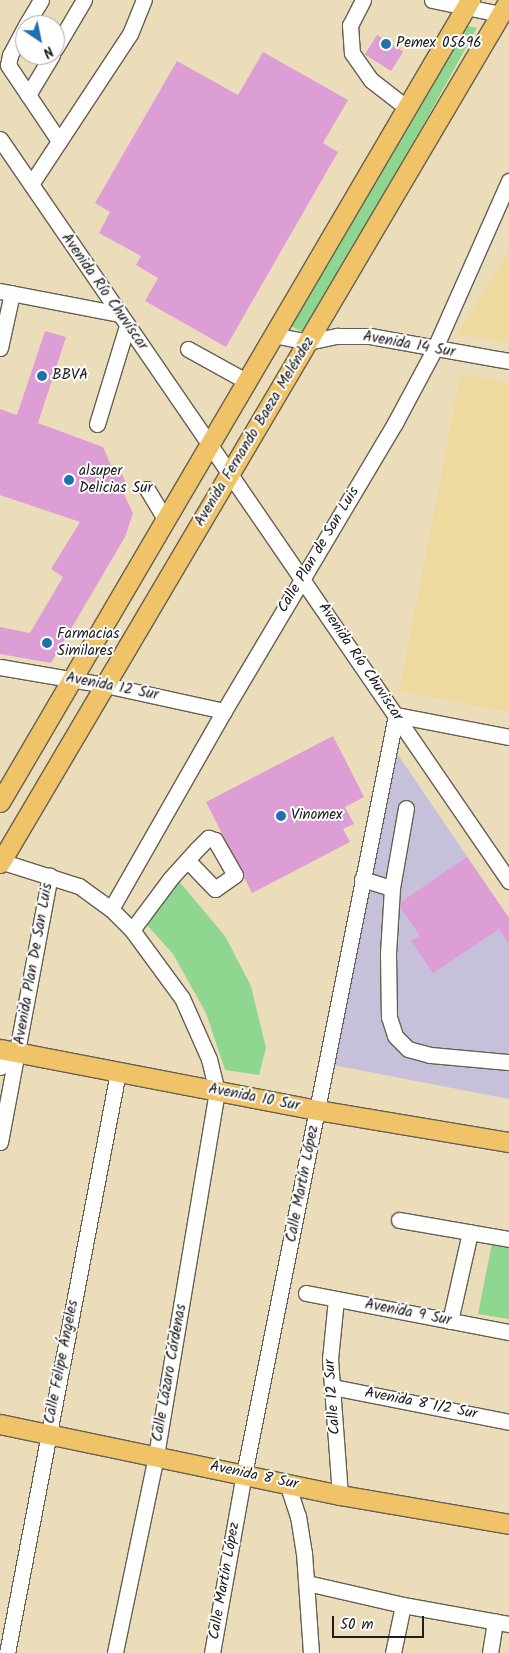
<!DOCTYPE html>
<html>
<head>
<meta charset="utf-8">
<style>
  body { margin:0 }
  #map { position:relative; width:509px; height:1653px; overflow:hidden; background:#ecddba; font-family:Kalam,sans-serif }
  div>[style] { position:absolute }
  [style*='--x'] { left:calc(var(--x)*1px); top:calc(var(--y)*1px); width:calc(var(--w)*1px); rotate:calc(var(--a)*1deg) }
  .industrial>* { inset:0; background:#c6c0da }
  .green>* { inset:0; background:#8fd791 }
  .sand>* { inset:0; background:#eeda9e }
  .building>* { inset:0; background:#dd9dd5; transform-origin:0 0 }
  .roads { filter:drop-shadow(1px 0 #656053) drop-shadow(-1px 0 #656053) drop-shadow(0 1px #656053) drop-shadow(0 -1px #656053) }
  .minor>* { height:15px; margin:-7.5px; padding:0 7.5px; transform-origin:7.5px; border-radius:7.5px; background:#fff }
  .major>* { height:19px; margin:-9.5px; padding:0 9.5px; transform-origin:9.5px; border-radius:9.5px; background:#f0c369 }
  .dots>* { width:14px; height:14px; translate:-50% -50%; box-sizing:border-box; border:2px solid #fff; border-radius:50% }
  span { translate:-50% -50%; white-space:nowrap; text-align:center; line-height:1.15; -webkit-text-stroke:4px #fff; paint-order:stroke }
  .poi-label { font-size:15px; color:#1c1c1c }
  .left { translate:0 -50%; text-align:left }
  .street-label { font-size:15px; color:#1c1c1c }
  .north { position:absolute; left:15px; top:15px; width:50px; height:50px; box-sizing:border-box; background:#fff; border:1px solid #a4a4a4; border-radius:50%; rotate:146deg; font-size:14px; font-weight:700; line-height:20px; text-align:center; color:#1c1c1c }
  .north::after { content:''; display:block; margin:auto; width:18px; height:22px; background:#1f6fb2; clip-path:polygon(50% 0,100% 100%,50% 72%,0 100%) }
  .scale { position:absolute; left:332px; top:1616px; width:92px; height:22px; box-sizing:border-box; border:2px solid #1c1c1c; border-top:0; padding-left:6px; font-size:15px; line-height:18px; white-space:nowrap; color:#1c1c1c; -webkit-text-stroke:4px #fff; paint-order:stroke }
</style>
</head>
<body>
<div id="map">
  <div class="industrial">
    <div style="clip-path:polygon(396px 752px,509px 918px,509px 1099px,333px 1065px)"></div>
  </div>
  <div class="green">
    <div style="clip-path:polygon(463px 25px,477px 28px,307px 334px,290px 326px)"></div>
    <div style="clip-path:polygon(178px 880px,225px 936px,251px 986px,266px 1048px,259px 1075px,225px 1070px,206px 1013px,173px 954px,146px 924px)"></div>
    <div style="clip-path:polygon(492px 1243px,509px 1247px,509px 1319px,478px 1314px)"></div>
  </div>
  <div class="sand">
    <div style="clip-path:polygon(509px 250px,509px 343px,457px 334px)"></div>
    <div style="clip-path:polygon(461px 374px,509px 383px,509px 712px,399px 691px)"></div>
  </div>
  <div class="building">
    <div style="left:377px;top:35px;width:31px;height:23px;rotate:32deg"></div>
    <div style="clip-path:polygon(263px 52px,348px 100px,323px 143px,338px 152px,226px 347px,145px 301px,158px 278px,136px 265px,141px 256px,99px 233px,110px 212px,95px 203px,177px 61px,238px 95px)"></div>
    <div style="clip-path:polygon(45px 331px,66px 337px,38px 423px,103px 447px,113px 470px,122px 474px,126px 484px,122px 490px,133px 513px,125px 537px,51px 663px,0 654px,0 627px,30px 633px,63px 577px,51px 569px,80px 522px,0 495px,0 409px,17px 415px)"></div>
    <div style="clip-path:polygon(333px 736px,364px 797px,345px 807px,354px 824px,343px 829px,350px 842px,252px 893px,206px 802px)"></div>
    <div style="clip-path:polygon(467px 857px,509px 918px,509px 944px,499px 929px,433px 973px,411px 941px,420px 936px,400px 907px,401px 902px)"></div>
  </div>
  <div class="roads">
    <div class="minor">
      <div style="--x:363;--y:0;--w:28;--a:117"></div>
      <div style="--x:350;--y:25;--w:28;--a:86"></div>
      <div style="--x:352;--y:53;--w:33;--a:55"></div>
      <div style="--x:371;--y:80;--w:46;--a:37.9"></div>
      <div style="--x:432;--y:0;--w:69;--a:11.6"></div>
      <div style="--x:26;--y:25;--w:29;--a:-59"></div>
      <div style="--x:25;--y:27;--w:32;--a:118"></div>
      <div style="--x:10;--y:55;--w:10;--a:101"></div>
      <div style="--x:8;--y:65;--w:92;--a:56.1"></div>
      <div style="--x:55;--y:49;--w:57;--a:-59.4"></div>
      <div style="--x:28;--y:95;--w:47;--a:-59"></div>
      <div style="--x:0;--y:139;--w:900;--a:55.55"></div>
      <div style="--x:31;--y:184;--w:180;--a:-56.6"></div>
      <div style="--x:130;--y:34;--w:37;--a:-68"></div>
      <div style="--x:0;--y:291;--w:121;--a:10.9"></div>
      <div style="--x:273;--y:335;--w:36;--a:11"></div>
      <div style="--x:308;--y:342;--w:30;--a:-12"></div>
      <div style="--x:337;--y:336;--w:33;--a:0"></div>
      <div style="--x:370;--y:336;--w:141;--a:10.2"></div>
      <div style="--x:0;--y:348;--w:56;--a:-77.7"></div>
      <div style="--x:188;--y:349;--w:66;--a:28.9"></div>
      <div style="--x:97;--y:424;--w:102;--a:-73"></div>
      <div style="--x:147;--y:489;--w:35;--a:59"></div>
      <div style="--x:0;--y:667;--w:107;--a:9.7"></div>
      <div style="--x:105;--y:685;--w:122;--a:12.3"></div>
      <div style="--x:0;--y:861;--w:83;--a:17.6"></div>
      <div style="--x:79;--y:886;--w:39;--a:36"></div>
      <div style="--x:111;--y:909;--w:30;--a:45"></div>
      <div style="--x:132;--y:930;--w:84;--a:53.7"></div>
      <div style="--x:182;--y:998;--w:67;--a:66.1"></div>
      <div style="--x:209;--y:1059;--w:33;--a:76"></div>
      <div style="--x:217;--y:1091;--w:370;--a:99.5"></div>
      <div style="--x:156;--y:1456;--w:201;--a:101.8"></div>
      <div style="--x:362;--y:879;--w:31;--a:17"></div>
      <div style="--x:392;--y:888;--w:81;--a:-80.1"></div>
      <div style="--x:392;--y:888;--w:66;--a:93.5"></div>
      <div style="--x:388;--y:954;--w:63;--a:89.1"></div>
      <div style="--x:389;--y:1017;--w:20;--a:72"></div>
      <div style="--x:395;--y:1036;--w:18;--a:45"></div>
      <div style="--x:408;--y:1049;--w:23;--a:15"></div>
      <div style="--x:430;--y:1055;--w:79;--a:5.1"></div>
      <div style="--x:111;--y:909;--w:228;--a:-60.3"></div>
      <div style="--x:224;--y:711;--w:335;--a:-59.3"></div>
      <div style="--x:395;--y:423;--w:83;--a:-61.9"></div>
      <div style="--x:434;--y:350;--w:185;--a:-66.1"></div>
      <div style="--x:132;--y:930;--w:64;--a:-53.3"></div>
      <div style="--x:170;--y:879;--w:40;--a:-48"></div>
      <div style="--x:197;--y:849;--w:16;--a:-45"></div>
      <div style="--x:208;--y:838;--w:7;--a:16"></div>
      <div style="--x:215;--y:840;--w:40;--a:60.3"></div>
      <div style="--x:235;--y:875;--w:24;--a:145"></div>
      <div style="--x:215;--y:889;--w:40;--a:-134"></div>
      <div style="--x:0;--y:1067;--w:19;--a:-58"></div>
      <div style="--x:0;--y:1142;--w:271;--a:-79.4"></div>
      <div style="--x:399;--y:1220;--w:112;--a:9.8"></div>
      <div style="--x:306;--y:1293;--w:207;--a:10.9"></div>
      <div style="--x:336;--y:1299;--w:60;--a:95.7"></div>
      <div style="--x:330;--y:1359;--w:136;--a:85.8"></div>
      <div style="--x:450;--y:1321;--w:91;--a:-77.3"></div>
      <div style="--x:333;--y:1387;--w:179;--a:11.2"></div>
      <div style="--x:287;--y:1483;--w:35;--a:72"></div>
      <div style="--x:298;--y:1516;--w:37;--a:81"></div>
      <div style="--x:304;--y:1553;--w:100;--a:86"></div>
      <div style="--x:307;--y:1583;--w:98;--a:12.9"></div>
      <div style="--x:403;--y:1605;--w:108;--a:10.2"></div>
      <div style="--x:7;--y:1653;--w:592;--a:-79.18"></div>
      <div style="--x:212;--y:1653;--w:182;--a:-79.9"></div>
      <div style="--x:244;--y:1474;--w:774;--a:-78.68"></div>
      <div style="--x:396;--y:715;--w:115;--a:11"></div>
      <div style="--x:393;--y:1653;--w:49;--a:-78.2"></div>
      <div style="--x:490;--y:1653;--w:32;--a:-81"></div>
    </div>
    <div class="major">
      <div style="--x:0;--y:802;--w:930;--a:-59.63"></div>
      <div style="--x:0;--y:863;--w:1002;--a:-59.47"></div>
      <div style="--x:0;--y:1049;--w:323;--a:10.9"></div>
      <div style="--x:317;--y:1110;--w:195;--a:9.5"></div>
      <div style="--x:0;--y:1424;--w:347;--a:11.8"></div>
      <div style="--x:340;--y:1495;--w:171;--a:9.7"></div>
    </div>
  </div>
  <div class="dots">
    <div style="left:386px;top:44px;background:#1f6fb2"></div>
    <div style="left:42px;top:376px;background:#1f6fb2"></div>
    <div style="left:69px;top:480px;background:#1f6fb2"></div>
    <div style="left:47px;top:643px;background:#1f6fb2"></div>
    <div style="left:281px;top:816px;background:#1f6fb2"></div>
  </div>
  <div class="poi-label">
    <span class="left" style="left:396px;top:44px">Pemex 05696</span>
    <span class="left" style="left:52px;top:376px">BBVA</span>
    <span class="left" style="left:79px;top:480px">alsuper<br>Delicias Sur</span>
    <span class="left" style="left:57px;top:643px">Farmacias<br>Similares</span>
    <span class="left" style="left:291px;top:816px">Vinomex</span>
  </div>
  <div class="street-label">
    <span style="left:104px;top:292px;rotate:55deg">Avenida Río Chuvíscar</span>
    <span style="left:409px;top:345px;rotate:10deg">Avenida 14 Sur</span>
    <span style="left:255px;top:432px;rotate:-59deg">Avenida Fernando Baeza Meléndez</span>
    <span style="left:319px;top:550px;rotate:-59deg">Calle Plan de San Luis</span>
    <span style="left:360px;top:662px;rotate:56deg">Avenida Río Chuviscar</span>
    <span style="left:112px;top:687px;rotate:11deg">Avenida 12 Sur</span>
    <span style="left:34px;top:964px;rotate:-80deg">Avenida Plan De San Luis</span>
    <span style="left:254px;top:1098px;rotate:11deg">Avenida 10 Sur</span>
    <span style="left:303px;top:1184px;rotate:-79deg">Calle Martín López</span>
    <span style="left:408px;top:1313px;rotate:11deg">Avenida 9 Sur</span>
    <span style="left:62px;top:1362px;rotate:-79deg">Calle Felipe Ángeles</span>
    <span style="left:170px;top:1373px;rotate:-80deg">Calle Lázaro Cárdenas</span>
    <span style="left:333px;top:1397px;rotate:-94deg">Calle 12 Sur</span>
    <span style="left:421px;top:1404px;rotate:11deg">Avenida 8 1/2 Sur</span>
    <span style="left:254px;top:1476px;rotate:12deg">Avenida 8 Sur</span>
    <span style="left:225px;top:1581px;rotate:-80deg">Calle Martín López</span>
  </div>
  <div class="north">N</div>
  <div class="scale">50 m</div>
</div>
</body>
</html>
